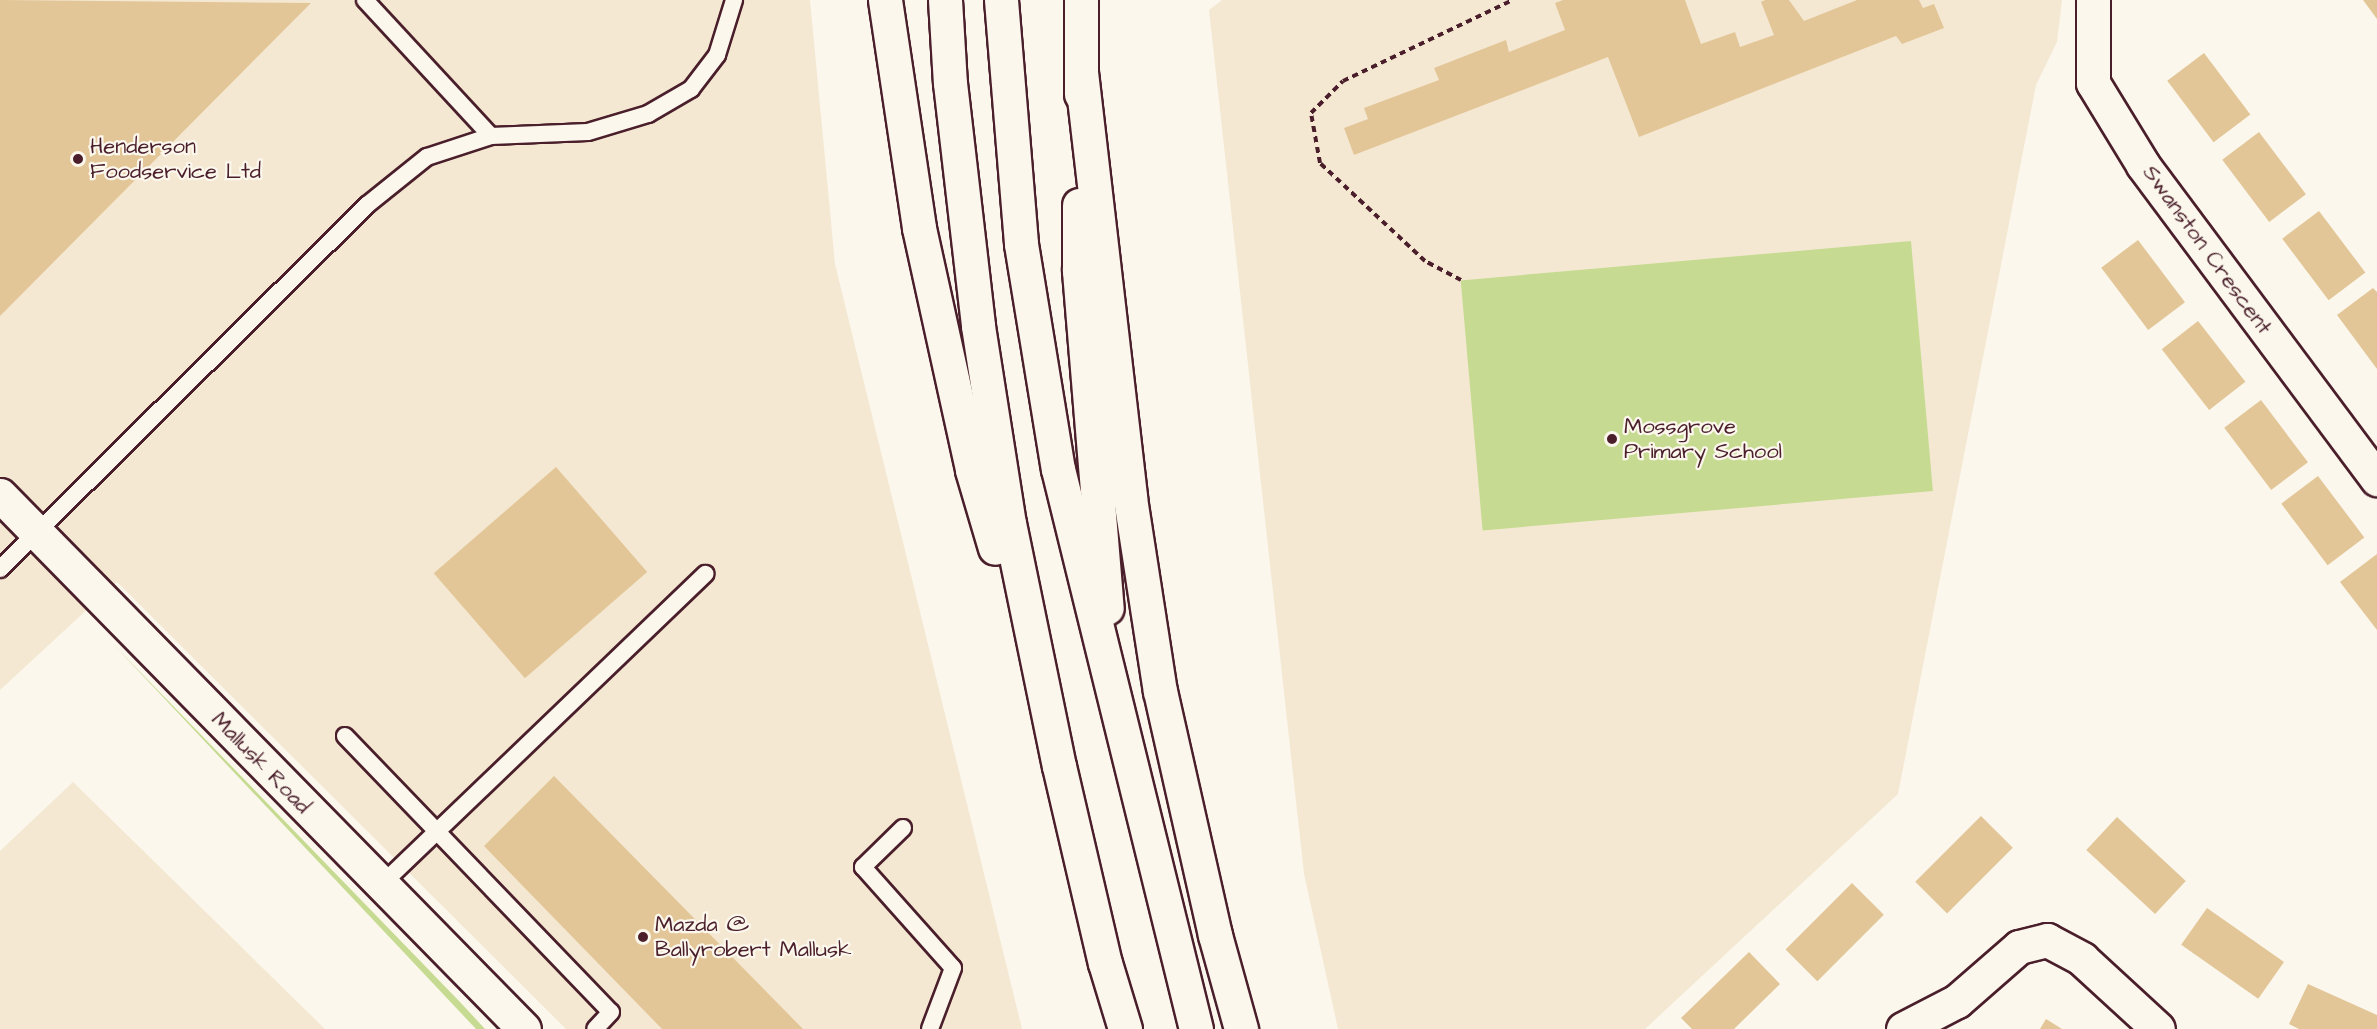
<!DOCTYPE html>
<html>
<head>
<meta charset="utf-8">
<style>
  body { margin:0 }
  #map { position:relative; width:2377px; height:1029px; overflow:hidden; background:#fbf7ec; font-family:"Architects Daughter",sans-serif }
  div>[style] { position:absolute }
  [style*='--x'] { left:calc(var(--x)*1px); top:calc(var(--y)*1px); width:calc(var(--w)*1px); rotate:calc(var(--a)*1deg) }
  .built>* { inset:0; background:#f4e8d2 }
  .green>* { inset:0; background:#c6db91; transform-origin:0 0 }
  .building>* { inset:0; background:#e3c697; transform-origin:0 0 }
  .path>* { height:4px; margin-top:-2px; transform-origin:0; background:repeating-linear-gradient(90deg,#4a1f2b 0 6px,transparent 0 10.5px) }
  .roads { filter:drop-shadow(2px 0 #4a1f2b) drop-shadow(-2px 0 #4a1f2b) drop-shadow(0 2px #4a1f2b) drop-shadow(0 -2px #4a1f2b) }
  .service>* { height:16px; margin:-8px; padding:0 8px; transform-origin:8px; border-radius:8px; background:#fbf7ec }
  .minor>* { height:33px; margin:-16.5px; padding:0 16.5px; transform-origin:16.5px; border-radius:16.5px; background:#fbf7ec }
  .secondary>* { height:33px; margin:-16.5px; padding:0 16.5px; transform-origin:16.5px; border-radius:16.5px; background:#fbf7ec }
  .motorway>* { height:33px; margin:-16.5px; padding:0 16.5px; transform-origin:16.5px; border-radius:16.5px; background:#fbf7ec }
  .dots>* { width:16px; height:16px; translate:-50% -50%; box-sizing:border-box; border:3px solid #fbf7ec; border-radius:50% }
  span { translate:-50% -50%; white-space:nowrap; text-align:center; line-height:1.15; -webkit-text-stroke:4.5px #fbf7ec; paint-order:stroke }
  .poi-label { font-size:22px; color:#4a1f2b }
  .left { translate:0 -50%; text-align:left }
  .street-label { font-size:22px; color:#4a1f2b }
</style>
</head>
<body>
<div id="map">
  <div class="built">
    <div style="clip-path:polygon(0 0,810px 0,835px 264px,1022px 1029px,566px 1029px,117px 582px,0 690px)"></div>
    <div style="clip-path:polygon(1222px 0,2062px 0,2057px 42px,2036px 85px,1898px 794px,1645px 1029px,1338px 1029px,1304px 874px,1209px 10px)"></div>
    <div style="clip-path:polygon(73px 782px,325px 1029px,0 1029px,0 851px)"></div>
  </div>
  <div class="green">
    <div style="left:1911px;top:241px;width:251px;height:452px;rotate:85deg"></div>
    <div style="clip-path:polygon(113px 644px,460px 1002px,485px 1029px,476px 1029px)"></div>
  </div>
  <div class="building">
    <div style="clip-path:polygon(0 0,311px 3px,0 316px)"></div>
    <div style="clip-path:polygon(1563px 0,1685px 0,1701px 44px,1735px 32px,1740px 47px,1774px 35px,1761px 2px,1765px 0,1789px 0,1804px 21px,1857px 0,1919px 0,1923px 8px,1934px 4px,1944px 28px,1902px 44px,1896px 36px,1639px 137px,1608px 57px,1354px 155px,1344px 128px,1368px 119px,1364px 108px,1439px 80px,1434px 68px,1506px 40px,1509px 52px,1565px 30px,1555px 3px)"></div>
    <div style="clip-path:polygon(2363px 0,2377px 0,2377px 19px)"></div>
    <div style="left:2204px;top:53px;width:77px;height:46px;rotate:53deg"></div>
    <div style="left:2259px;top:132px;width:78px;height:46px;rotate:53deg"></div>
    <div style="left:2319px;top:211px;width:77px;height:46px;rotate:53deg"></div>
    <div style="left:2138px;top:240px;width:78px;height:46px;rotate:53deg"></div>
    <div style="clip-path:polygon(2373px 288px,2377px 292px,2377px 369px,2337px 315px)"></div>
    <div style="left:2198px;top:321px;width:77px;height:46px;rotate:52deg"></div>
    <div style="left:2261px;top:400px;width:78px;height:46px;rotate:53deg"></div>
    <div style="left:556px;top:467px;width:139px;height:162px;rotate:49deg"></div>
    <div style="left:2318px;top:476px;width:77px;height:46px;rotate:53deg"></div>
    <div style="clip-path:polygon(2377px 554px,2377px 630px,2340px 582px)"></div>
    <div style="clip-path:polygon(554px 776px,803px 1029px,662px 1029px,484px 846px)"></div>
    <div style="left:1981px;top:816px;width:45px;height:93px;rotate:45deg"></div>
    <div style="left:2117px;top:817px;width:94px;height:45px;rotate:43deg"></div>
    <div style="left:1852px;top:883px;width:45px;height:94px;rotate:45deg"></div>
    <div style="left:2207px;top:908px;width:94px;height:45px;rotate:35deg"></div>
    <div style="clip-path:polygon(1749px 952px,1780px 984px,1734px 1029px,1692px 1029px,1681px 1018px)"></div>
    <div style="clip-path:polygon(2308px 984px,2377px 1015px,2377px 1029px,2299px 1029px,2289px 1024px)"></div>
    <div style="clip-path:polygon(2046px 1019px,2062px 1029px,2040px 1029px)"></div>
  </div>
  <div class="path">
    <div style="--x:1461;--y:280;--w:41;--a:-152.2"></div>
    <div style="--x:1425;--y:261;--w:144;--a:-137"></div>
    <div style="--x:1320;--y:163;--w:51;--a:-100.2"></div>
    <div style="--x:1311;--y:113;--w:45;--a:-45"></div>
    <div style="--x:1343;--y:81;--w:188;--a:-25.5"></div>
  </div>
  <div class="roads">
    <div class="service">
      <div style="--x:365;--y:0;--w:185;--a:47.2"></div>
      <div style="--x:0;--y:569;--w:517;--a:-44.76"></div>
      <div style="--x:367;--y:205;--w:77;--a:-38.7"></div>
      <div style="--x:427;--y:157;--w:67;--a:-18.2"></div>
      <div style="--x:491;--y:136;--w:97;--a:-2.4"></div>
      <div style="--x:588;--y:132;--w:63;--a:-16.7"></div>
      <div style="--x:648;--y:114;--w:50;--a:-30.2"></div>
      <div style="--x:691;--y:89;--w:43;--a:-52.6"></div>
      <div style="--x:717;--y:55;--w:58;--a:-72.8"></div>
      <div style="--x:345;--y:736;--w:383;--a:46.1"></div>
      <div style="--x:611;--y:1012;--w:23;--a:133"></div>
      <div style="--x:903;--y:828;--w:56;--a:135.7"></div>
      <div style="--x:863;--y:867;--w:135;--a:48.3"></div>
      <div style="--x:953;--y:968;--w:65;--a:110.7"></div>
      <div style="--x:380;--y:886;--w:451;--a:-43.8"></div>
    </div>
    <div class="minor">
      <div style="--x:2093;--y:0;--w:83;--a:90"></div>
      <div style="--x:2093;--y:83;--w:96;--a:58.6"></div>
      <div style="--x:2143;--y:165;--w:392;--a:53.3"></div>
      <div style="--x:1903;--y:1029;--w:61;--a:-27.4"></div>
      <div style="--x:1957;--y:1001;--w:82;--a:-41.1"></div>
      <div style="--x:2019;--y:947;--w:29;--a:-14"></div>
      <div style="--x:2047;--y:940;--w:40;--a:28"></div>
      <div style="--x:2082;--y:959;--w:103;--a:42.6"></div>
    </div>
    <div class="secondary">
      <div style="--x:0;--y:495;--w:748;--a:45.54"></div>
    </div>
    <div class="motorway">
      <div style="--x:885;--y:0;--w:231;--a:81.5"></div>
      <div style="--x:919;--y:228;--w:248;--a:77.6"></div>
      <div style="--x:972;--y:470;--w:81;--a:73.6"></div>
      <div style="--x:945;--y:0;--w:83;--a:86.6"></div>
      <div style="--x:950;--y:83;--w:245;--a:83.4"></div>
      <div style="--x:978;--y:326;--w:199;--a:81.1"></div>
      <div style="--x:1009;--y:523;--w:248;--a:78.4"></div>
      <div style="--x:1059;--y:766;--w:202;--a:76.9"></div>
      <div style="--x:1105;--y:963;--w:69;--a:73.1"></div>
      <div style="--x:1001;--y:0;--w:245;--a:85.3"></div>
      <div style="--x:1021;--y:244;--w:228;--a:80.7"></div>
      <div style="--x:1058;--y:469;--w:577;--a:76.16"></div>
      <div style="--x:1081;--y:72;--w:429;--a:83.4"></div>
      <div style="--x:1130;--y:498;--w:195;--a:81.2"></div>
      <div style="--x:1160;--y:691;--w:250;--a:77.3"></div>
      <div style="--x:1215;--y:935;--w:98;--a:74.5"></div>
      <div style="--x:1081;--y:94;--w:94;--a:-90"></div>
      <div style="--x:1079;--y:205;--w:66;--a:90"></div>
      <div style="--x:1079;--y:271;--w:338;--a:85.3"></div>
    </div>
  </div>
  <div class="dots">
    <div style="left:78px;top:159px;background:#4a1f2b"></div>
    <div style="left:1612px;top:439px;background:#4a1f2b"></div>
    <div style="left:643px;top:937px;background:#4a1f2b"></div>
  </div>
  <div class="poi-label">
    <span class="left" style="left:90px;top:159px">Henderson<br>Foodservice Ltd</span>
    <span class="left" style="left:1624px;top:439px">Mossgrove<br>Primary School</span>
    <span class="left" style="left:655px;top:937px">Mazda @<br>Ballyrobert Mallusk</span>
  </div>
  <div class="street-label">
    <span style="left:2207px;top:250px;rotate:54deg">Swanston Crescent</span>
    <span style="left:261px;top:763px;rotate:46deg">Mallusk Road</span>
  </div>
</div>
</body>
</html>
